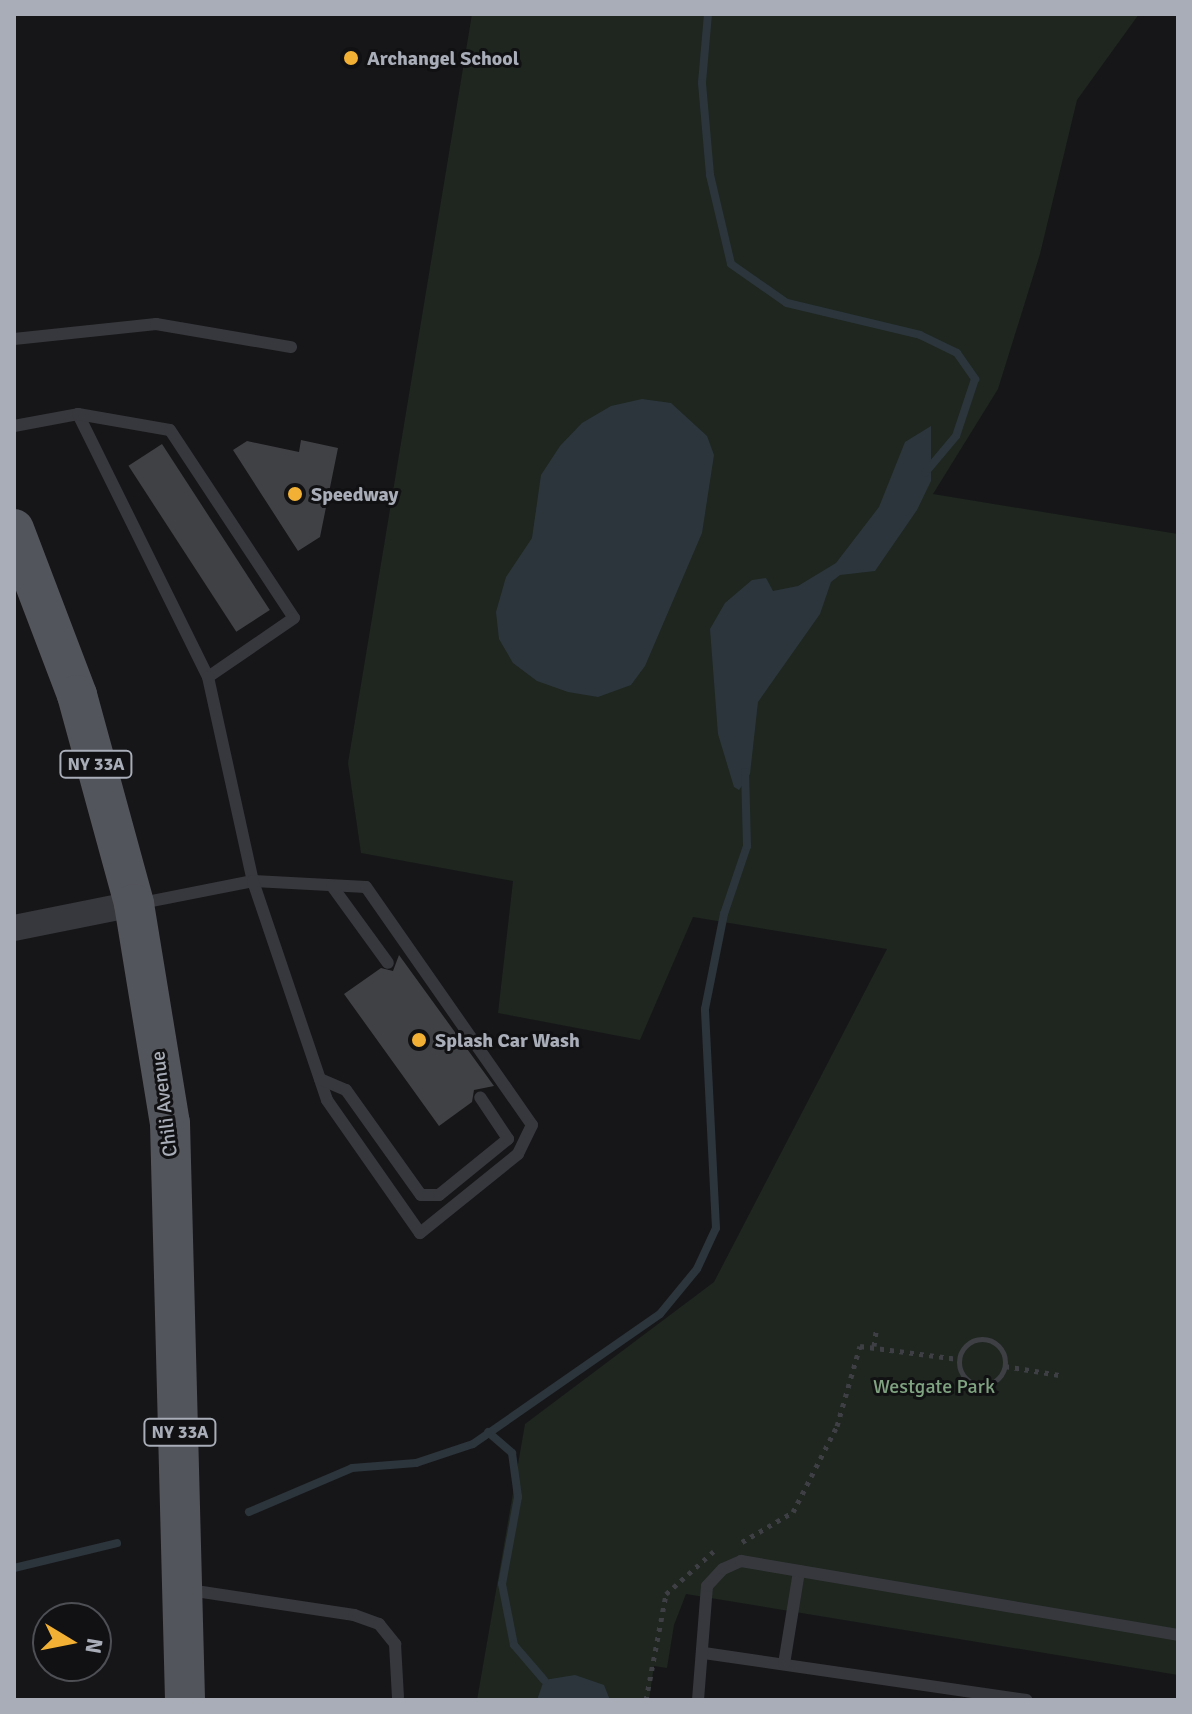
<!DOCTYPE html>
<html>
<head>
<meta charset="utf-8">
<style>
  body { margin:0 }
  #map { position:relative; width:1192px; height:1714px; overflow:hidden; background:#161618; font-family:Signika,sans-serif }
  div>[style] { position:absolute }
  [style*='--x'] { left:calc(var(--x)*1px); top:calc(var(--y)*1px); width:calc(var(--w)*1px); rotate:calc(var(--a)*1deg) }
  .green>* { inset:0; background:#1e261f }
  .water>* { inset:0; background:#2c353c }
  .stream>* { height:8px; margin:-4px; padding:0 4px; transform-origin:4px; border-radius:4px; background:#2c353c }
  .building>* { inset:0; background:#404145; transform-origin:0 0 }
  .path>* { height:5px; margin-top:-2.5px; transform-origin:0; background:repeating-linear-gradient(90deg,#3d3f44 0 4px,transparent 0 10px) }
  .path>.ring { margin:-2.5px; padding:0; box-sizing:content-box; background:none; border:5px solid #3d3f44; border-radius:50% }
  .lane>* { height:12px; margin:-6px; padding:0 6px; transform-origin:6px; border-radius:6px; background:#37383d }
  .street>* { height:26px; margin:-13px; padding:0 13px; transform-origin:13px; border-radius:13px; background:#37383d }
  .primary>* { height:40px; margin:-20px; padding:0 20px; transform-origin:20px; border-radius:20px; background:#53555c }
  .dots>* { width:22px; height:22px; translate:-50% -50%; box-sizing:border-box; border:4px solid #111113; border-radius:50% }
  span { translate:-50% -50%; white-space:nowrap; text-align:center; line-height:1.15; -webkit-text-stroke:6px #111113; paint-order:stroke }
  .shield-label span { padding:2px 6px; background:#111113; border:2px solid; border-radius:6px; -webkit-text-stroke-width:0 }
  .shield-label { font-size:18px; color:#a8adb8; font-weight:700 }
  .poi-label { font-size:20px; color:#a8adb8; font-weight:700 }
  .left { translate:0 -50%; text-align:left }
  .street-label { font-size:20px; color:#a8adb8 }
  .park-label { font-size:20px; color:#7fa381 }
  .frame { position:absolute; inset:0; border:16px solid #a8adb8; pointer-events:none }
  .north { position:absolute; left:32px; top:1602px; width:80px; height:80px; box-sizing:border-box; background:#111113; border:2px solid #4d4f55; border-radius:50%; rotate:100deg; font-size:22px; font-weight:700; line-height:32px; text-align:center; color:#a8adb8 }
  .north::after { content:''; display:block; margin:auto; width:28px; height:36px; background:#f2b134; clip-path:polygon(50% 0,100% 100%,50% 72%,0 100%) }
</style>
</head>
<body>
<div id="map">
  <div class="green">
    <div style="clip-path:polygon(472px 14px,1139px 14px,1077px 100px,1040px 254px,998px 389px,933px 494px,1178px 534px,1178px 1675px,686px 1594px,674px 1625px,667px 1668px,654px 1666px,649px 1700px,477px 1700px,525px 1424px,714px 1282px,887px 949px,693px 917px,640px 1040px,498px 1013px,513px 881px,361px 853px,348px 763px)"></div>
  </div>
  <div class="water">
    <div style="clip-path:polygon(642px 399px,671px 403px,707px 436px,714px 455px,702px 533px,645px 666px,631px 685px,598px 697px,568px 692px,537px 681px,513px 663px,499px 639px,496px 612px,506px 577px,532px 538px,541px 475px,560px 446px,582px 423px,611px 406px)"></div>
    <div style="clip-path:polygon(931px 426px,931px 481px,917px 510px,875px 571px,840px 575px,831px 582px,820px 614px,758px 702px,750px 774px,739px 790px,734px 787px,718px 734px,710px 629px,725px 603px,752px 580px,766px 578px,773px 591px,798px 586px,836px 563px,879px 507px,905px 442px)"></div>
    <div style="clip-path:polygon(575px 1675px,604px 1685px,610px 1700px,537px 1700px,544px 1680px)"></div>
  </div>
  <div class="stream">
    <div style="--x:708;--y:14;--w:69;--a:95"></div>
    <div style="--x:702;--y:83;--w:92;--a:85"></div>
    <div style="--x:710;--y:175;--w:91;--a:76.7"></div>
    <div style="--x:731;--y:264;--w:68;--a:34.9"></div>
    <div style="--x:787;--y:303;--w:137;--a:13.5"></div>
    <div style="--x:920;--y:335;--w:41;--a:25.9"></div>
    <div style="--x:957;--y:353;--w:32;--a:55"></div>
    <div style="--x:975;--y:379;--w:60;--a:108.4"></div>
    <div style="--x:956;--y:436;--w:48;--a:130"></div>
    <div style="--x:488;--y:1432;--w:32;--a:41"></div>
    <div style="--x:512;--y:1453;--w:44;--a:82.2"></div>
    <div style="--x:518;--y:1497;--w:88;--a:100.4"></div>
    <div style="--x:502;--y:1584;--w:62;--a:78.9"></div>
    <div style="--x:514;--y:1645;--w:46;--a:49.4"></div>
    <div style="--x:249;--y:1512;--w:112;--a:-23.1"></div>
    <div style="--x:352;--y:1468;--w:64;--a:-4.5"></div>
    <div style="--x:416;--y:1463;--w:60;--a:-18.4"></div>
    <div style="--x:473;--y:1444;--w:228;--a:-34.8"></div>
    <div style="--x:660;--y:1314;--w:58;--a:-50.6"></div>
    <div style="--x:697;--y:1269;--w:45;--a:-65.1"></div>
    <div style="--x:716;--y:1228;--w:219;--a:-92.9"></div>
    <div style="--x:705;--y:1009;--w:97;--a:-78.7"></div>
    <div style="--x:724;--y:914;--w:72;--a:-71.3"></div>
    <div style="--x:747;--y:846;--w:74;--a:-91.5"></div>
    <div style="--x:14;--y:1568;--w:106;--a:-13.6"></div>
  </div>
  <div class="building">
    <div style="clip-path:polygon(301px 440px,338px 448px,320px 537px,298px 551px,233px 450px,247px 441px,299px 452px)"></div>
    <div style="left:162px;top:444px;width:198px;height:40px;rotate:57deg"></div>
    <div style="clip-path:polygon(399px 955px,494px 1086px,474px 1090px,472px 1102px,439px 1126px,344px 994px,381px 968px,393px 971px)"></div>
  </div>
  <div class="path">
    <div class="ring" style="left:959px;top:1339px;width:41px;height:41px"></div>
    <div style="--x:874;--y:1346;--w:15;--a:-82"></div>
    <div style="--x:1005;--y:1366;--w:55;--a:9.5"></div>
    <div style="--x:742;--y:1542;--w:59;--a:-30.5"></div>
    <div style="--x:793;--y:1512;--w:97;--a:-62.9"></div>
    <div style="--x:837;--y:1426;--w:83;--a:-74"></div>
    <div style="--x:860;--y:1346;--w:99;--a:7.6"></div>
    <div style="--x:646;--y:1700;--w:108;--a:-79.3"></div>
    <div style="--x:666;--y:1594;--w:64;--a:-41.9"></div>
  </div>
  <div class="lane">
    <div style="--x:14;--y:339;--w:143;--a:-6"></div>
    <div style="--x:156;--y:324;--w:137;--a:9.7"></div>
    <div style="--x:78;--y:414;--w:293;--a:63.7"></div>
    <div style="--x:14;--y:426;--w:65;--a:-10.6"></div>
    <div style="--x:78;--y:414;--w:93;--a:9.9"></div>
    <div style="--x:170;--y:430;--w:225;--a:56.6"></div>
    <div style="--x:294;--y:618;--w:104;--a:145.5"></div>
    <div style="--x:208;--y:677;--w:209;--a:77.6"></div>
    <div style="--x:253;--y:881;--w:118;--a:168.8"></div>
    <div style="--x:253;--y:881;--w:113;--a:3"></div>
    <div style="--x:366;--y:887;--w:290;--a:55.1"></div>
    <div style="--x:532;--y:1125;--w:32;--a:116"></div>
    <div style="--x:518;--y:1154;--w:126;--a:141.1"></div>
    <div style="--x:420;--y:1233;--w:162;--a:-125"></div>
    <div style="--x:327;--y:1100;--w:231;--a:-108.7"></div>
    <div style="--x:332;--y:886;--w:95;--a:54"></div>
    <div style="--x:320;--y:1079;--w:28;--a:23"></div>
    <div style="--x:346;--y:1090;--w:129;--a:54.5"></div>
    <div style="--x:421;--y:1195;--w:18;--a:0"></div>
    <div style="--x:439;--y:1195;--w:89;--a:-39.1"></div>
    <div style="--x:508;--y:1139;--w:50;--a:-123.7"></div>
    <div style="--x:189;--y:1590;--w:167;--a:8.6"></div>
    <div style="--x:354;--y:1615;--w:27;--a:20"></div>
    <div style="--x:379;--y:1624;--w:26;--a:51"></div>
    <div style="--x:395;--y:1644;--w:53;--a:86.8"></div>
    <div style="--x:704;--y:1653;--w:326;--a:8.3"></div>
    <div style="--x:784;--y:1664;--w:94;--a:-80.8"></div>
    <div style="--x:698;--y:1700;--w:114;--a:-85.5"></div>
    <div style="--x:707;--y:1586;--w:23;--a:-47"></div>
    <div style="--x:723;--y:1569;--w:20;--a:-24"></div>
    <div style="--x:741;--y:1561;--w:443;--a:9.6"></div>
  </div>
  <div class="street">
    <div style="--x:14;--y:928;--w:122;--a:-11.3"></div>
  </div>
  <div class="primary">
    <div style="--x:14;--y:529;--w:178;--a:69.2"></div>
    <div style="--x:77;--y:695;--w:217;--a:74.7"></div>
    <div style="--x:134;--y:904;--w:222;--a:80.7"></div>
    <div style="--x:170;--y:1123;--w:577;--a:88.51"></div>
  </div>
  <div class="dots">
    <div style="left:351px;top:58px;background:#f2b134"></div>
    <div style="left:295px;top:494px;background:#f2b134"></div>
    <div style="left:419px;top:1040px;background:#f2b134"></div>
  </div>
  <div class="shield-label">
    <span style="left:96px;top:764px">NY 33A</span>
    <span style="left:180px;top:1432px">NY 33A</span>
  </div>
  <div class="poi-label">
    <span class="left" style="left:367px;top:58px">Archangel School</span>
    <span class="left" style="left:311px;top:494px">Speedway</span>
    <span class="left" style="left:435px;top:1040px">Splash Car Wash</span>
  </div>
  <div class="street-label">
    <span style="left:164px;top:1104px;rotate:-97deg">Chili Avenue</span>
  </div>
  <div class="park-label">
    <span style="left:934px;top:1386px">Westgate Park</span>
  </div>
  <div class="frame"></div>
  <div class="north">N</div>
</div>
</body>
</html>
